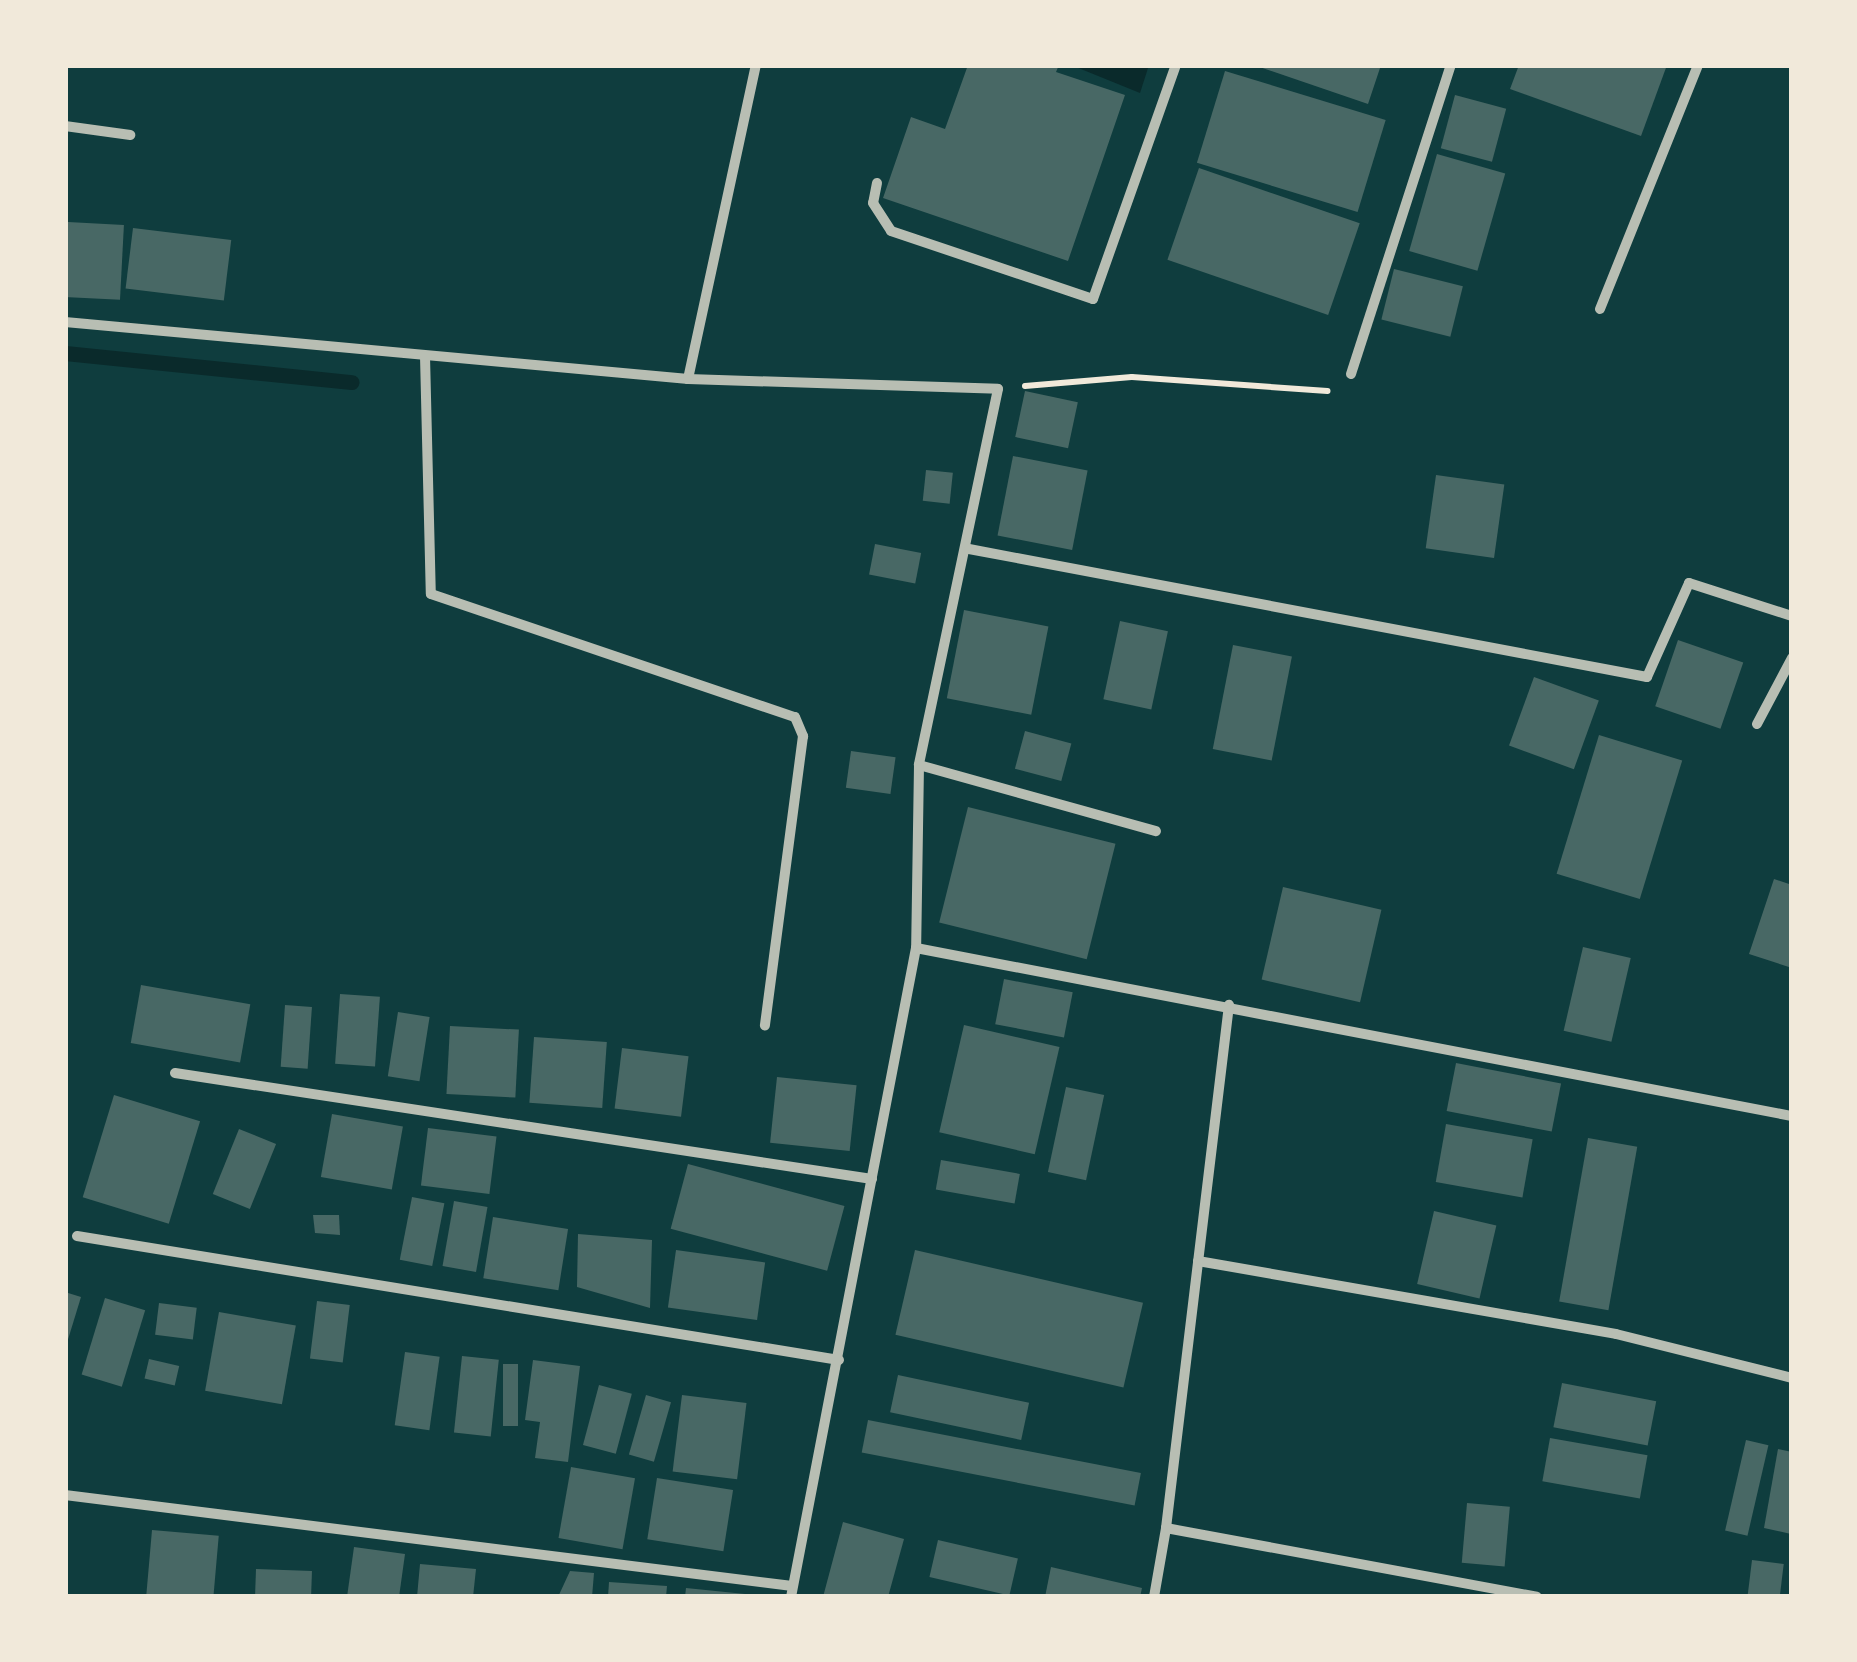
<!DOCTYPE html>
<html>
<head>
<meta charset="utf-8">
<style>
  body { margin:0 }
  #map { position:relative; width:1857px; height:1662px; overflow:hidden; background:#0f3d3e; font-family:Ubuntu,sans-serif }
  div>[style] { position:absolute }
  [style*='--x'] { left:calc(var(--x)*1px); top:calc(var(--y)*1px); width:calc(var(--w)*1px); rotate:calc(var(--a)*1deg) }
  .water>* { inset:0; background:#0a2a2b }
  .stream>* { height:15px; margin:-7.5px; padding:0 7.5px; transform-origin:7.5px; border-radius:7.5px; background:#0a2a2b }
  .building>* { inset:0; background:#486865; transform-origin:0 0 }
  .path>* { height:6px; margin:-3px; padding:0 3px; transform-origin:3px; border-radius:3px; background:#f1e9da }
  .minor>* { height:10px; margin:-5px; padding:0 5px; transform-origin:5px; border-radius:5px; background:#b8beb3 }
  span { translate:-50% -50%; white-space:nowrap; text-align:center; line-height:1.15; -webkit-text-stroke:9px #f1e9da; paint-order:stroke }
  .frame { position:absolute; inset:0; border:68px solid #f1e9da; pointer-events:none }
</style>
</head>
<body>
<div id="map">
  <div class="water">
    <div style="clip-path:polygon(1071px 65px,1149px 65px,1140px 93px)"></div>
  </div>
  <div class="stream">
    <div style="--x:65;--y:353;--w:288;--a:5.8"></div>
  </div>
  <div class="building">
    <div style="clip-path:polygon(968px 65px,1059px 65px,1056px 72px,1125px 95px,1068px 261px,883px 198px,911px 117px,945px 129px)"></div>
    <div style="clip-path:polygon(1254px 65px,1381px 65px,1368px 104px)"></div>
    <div style="clip-path:polygon(1519px 65px,1667px 65px,1641px 136px,1510px 89px)"></div>
    <div style="left:1225px;top:71px;width:168px;height:96px;rotate:17deg"></div>
    <div style="left:1455px;top:95px;width:53px;height:55px;rotate:15deg"></div>
    <div style="left:1437px;top:154px;width:71px;height:101px;rotate:16deg"></div>
    <div style="left:1199px;top:168px;width:170px;height:97px;rotate:19deg"></div>
    <div style="left:68px;top:222px;width:56px;height:75px;rotate:3deg"></div>
    <div style="left:133px;top:228px;width:99px;height:61px;rotate:7deg"></div>
    <div style="left:1394px;top:269px;width:71px;height:52px;rotate:14deg"></div>
    <div style="left:1025px;top:391px;width:54px;height:47px;rotate:12deg"></div>
    <div style="left:1013px;top:456px;width:76px;height:81px;rotate:11deg"></div>
    <div style="left:926px;top:470px;width:27px;height:31px;rotate:6deg"></div>
    <div style="left:1436px;top:475px;width:69px;height:74px;rotate:8deg"></div>
    <div style="left:875px;top:544px;width:47px;height:31px;rotate:11deg"></div>
    <div style="left:964px;top:610px;width:86px;height:90px;rotate:11deg"></div>
    <div style="left:1120px;top:621px;width:49px;height:80px;rotate:12deg"></div>
    <div style="left:1678px;top:640px;width:69px;height:70px;rotate:19deg"></div>
    <div style="left:1233px;top:645px;width:60px;height:106px;rotate:11deg"></div>
    <div style="left:1534px;top:677px;width:69px;height:73px;rotate:20deg"></div>
    <div style="left:1025px;top:731px;width:48px;height:39px;rotate:15deg"></div>
    <div style="left:1599px;top:735px;width:87px;height:145px;rotate:17deg"></div>
    <div style="left:851px;top:751px;width:45px;height:37px;rotate:8deg"></div>
    <div style="left:968px;top:807px;width:152px;height:119px;rotate:14deg"></div>
    <div style="clip-path:polygon(1774px 879px,1792px 885px,1792px 968px,1749px 954px)"></div>
    <div style="left:1283px;top:887px;width:101px;height:95px;rotate:13deg"></div>
    <div style="left:1583px;top:947px;width:49px;height:86px;rotate:13deg"></div>
    <div style="left:1004px;top:979px;width:70px;height:46px;rotate:11deg"></div>
    <div style="left:141px;top:985px;width:111px;height:59px;rotate:10deg"></div>
    <div style="left:340px;top:994px;width:40px;height:70px;rotate:4deg"></div>
    <div style="left:285px;top:1005px;width:27px;height:62px;rotate:4deg"></div>
    <div style="left:398px;top:1012px;width:32px;height:65px;rotate:9deg"></div>
    <div style="left:964px;top:1025px;width:98px;height:110px;rotate:13deg"></div>
    <div style="left:450px;top:1026px;width:69px;height:68px;rotate:3deg"></div>
    <div style="left:534px;top:1037px;width:73px;height:66px;rotate:4deg"></div>
    <div style="left:622px;top:1048px;width:67px;height:61px;rotate:7deg"></div>
    <div style="left:1456px;top:1063px;width:107px;height:49px;rotate:11deg"></div>
    <div style="left:777px;top:1077px;width:80px;height:66px;rotate:6deg"></div>
    <div style="left:1066px;top:1087px;width:39px;height:87px;rotate:12deg"></div>
    <div style="left:114px;top:1095px;width:90px;height:107px;rotate:17deg"></div>
    <div style="left:332px;top:1114px;width:72px;height:64px;rotate:10deg"></div>
    <div style="left:1446px;top:1124px;width:88px;height:59px;rotate:10deg"></div>
    <div style="left:428px;top:1128px;width:69px;height:58px;rotate:7deg"></div>
    <div style="left:239px;top:1129px;width:40px;height:70px;rotate:22deg"></div>
    <div style="left:1588px;top:1138px;width:50px;height:166px;rotate:10deg"></div>
    <div style="left:941px;top:1160px;width:80px;height:30px;rotate:10deg"></div>
    <div style="left:688px;top:1164px;width:162px;height:67px;rotate:15deg"></div>
    <div style="left:412px;top:1197px;width:33px;height:64px;rotate:11deg"></div>
    <div style="left:454px;top:1201px;width:34px;height:66px;rotate:10deg"></div>
    <div style="left:1434px;top:1211px;width:64px;height:75px;rotate:13deg"></div>
    <div style="clip-path:polygon(313px 1215px,339px 1215px,340px 1235px,315px 1233px)"></div>
    <div style="left:493px;top:1217px;width:76px;height:62px;rotate:9deg"></div>
    <div style="clip-path:polygon(578px 1234px,652px 1240px,650px 1308px,577px 1287px)"></div>
    <div style="left:676px;top:1250px;width:90px;height:58px;rotate:8deg"></div>
    <div style="left:915px;top:1250px;width:234px;height:87px;rotate:13deg"></div>
    <div style="clip-path:polygon(65px 1292px,81px 1297px,66px 1346px,65px 1345px)"></div>
    <div style="left:105px;top:1298px;width:42px;height:80px;rotate:17deg"></div>
    <div style="left:317px;top:1301px;width:33px;height:58px;rotate:7deg"></div>
    <div style="left:159px;top:1303px;width:38px;height:32px;rotate:7deg"></div>
    <div style="left:219px;top:1312px;width:78px;height:80px;rotate:10deg"></div>
    <div style="left:405px;top:1352px;width:35px;height:74px;rotate:8deg"></div>
    <div style="left:462px;top:1356px;width:37px;height:77px;rotate:6deg"></div>
    <div style="left:149px;top:1359px;width:31px;height:20px;rotate:13deg"></div>
    <div style="clip-path:polygon(533px 1360px,580px 1366px,568px 1462px,535px 1458px,540px 1422px,525px 1420px)"></div>
    <div style="left:503px;top:1364px;width:15px;height:62px"></div>
    <div style="left:898px;top:1375px;width:134px;height:38px;rotate:12deg"></div>
    <div style="left:1562px;top:1383px;width:96px;height:45px;rotate:11deg"></div>
    <div style="left:599px;top:1385px;width:34px;height:62px;rotate:15deg"></div>
    <div style="left:646px;top:1395px;width:26px;height:62px;rotate:16deg"></div>
    <div style="left:682px;top:1395px;width:65px;height:77px;rotate:7deg"></div>
    <div style="left:868px;top:1420px;width:278px;height:33px;rotate:11deg"></div>
    <div style="left:1550px;top:1438px;width:99px;height:44px;rotate:10deg"></div>
    <div style="left:1746px;top:1440px;width:23px;height:93px;rotate:13deg"></div>
    <div style="clip-path:polygon(1778px 1449px,1792px 1452px,1791px 1534px,1764px 1528px)"></div>
    <div style="left:571px;top:1467px;width:65px;height:72px;rotate:10deg"></div>
    <div style="left:657px;top:1478px;width:77px;height:62px;rotate:9deg"></div>
    <div style="left:1467px;top:1503px;width:43px;height:60px;rotate:5deg"></div>
    <div style="clip-path:polygon(843px 1522px,904px 1539px,888px 1597px,823px 1597px)"></div>
    <div style="left:152px;top:1530px;width:67px;height:65px;rotate:5deg"></div>
    <div style="left:938px;top:1540px;width:82px;height:38px;rotate:13deg"></div>
    <div style="clip-path:polygon(354px 1547px,405px 1554px,399px 1597px,347px 1597px)"></div>
    <div style="left:1752px;top:1560px;width:32px;height:37px;rotate:7deg"></div>
    <div style="clip-path:polygon(420px 1564px,476px 1569px,473px 1597px,417px 1597px)"></div>
    <div style="clip-path:polygon(1051px 1567px,1142px 1588px,1140px 1597px,1045px 1597px)"></div>
    <div style="left:256px;top:1569px;width:56px;height:28px;rotate:2deg"></div>
    <div style="clip-path:polygon(570px 1571px,594px 1573px,592px 1597px,558px 1597px)"></div>
    <div style="clip-path:polygon(609px 1582px,667px 1586px,666px 1597px,608px 1597px)"></div>
    <div style="clip-path:polygon(686px 1588px,745px 1594px,745px 1597px,685px 1597px)"></div>
  </div>
  <div class="path">
    <div style="--x:1025;--y:386;--w:107;--a:-4.8"></div>
    <div style="--x:1132;--y:377;--w:196;--a:4.1"></div>
  </div>
  <div class="minor">
    <div style="--x:65;--y:126;--w:66;--a:7.9"></div>
    <div style="--x:877;--y:183;--w:20;--a:101"></div>
    <div style="--x:873;--y:203;--w:33;--a:57"></div>
    <div style="--x:891;--y:231;--w:213;--a:18.6"></div>
    <div style="--x:1093;--y:299;--w:248;--a:-70.5"></div>
    <div style="--x:1600;--y:309;--w:263;--a:-68.1"></div>
    <div style="--x:65;--y:322;--w:626;--a:5.23"></div>
    <div style="--x:688;--y:379;--w:310;--a:1.8"></div>
    <div style="--x:998;--y:389;--w:384;--a:101.9"></div>
    <div style="--x:919;--y:765;--w:183;--a:90.9"></div>
    <div style="--x:916;--y:948;--w:661;--a:100.9"></div>
    <div style="--x:425;--y:356;--w:238;--a:88.6"></div>
    <div style="--x:431;--y:594;--w:384;--a:18.7"></div>
    <div style="--x:795;--y:717;--w:21;--a:67"></div>
    <div style="--x:803;--y:736;--w:292;--a:97.5"></div>
    <div style="--x:1351;--y:374;--w:325;--a:-72.1"></div>
    <div style="--x:688;--y:379;--w:321;--a:-77.8"></div>
    <div style="--x:969;--y:549;--w:690;--a:10.69"></div>
    <div style="--x:1647;--y:677;--w:103;--a:-65.9"></div>
    <div style="--x:1689;--y:583;--w:108;--a:17.8"></div>
    <div style="--x:1757;--y:724;--w:75;--a:-62.1"></div>
    <div style="--x:919;--y:765;--w:246;--a:15.6"></div>
    <div style="--x:916;--y:948;--w:892;--a:10.86"></div>
    <div style="--x:175;--y:1073;--w:705;--a:8.65"></div>
    <div style="--x:77;--y:1236;--w:772;--a:9.24"></div>
    <div style="--x:1198;--y:1261;--w:424;--a:9.9"></div>
    <div style="--x:1616;--y:1334;--w:181;--a:14"></div>
    <div style="--x:65;--y:1495;--w:733;--a:7.13"></div>
    <div style="--x:1166;--y:1528;--w:527;--a:-83.13"></div>
    <div style="--x:1154;--y:1597;--w:70;--a:-80.1"></div>
    <div style="--x:1166;--y:1528;--w:377;--a:10.5"></div>
  </div>
  <div class="frame"></div>
</div>
</body>
</html>
